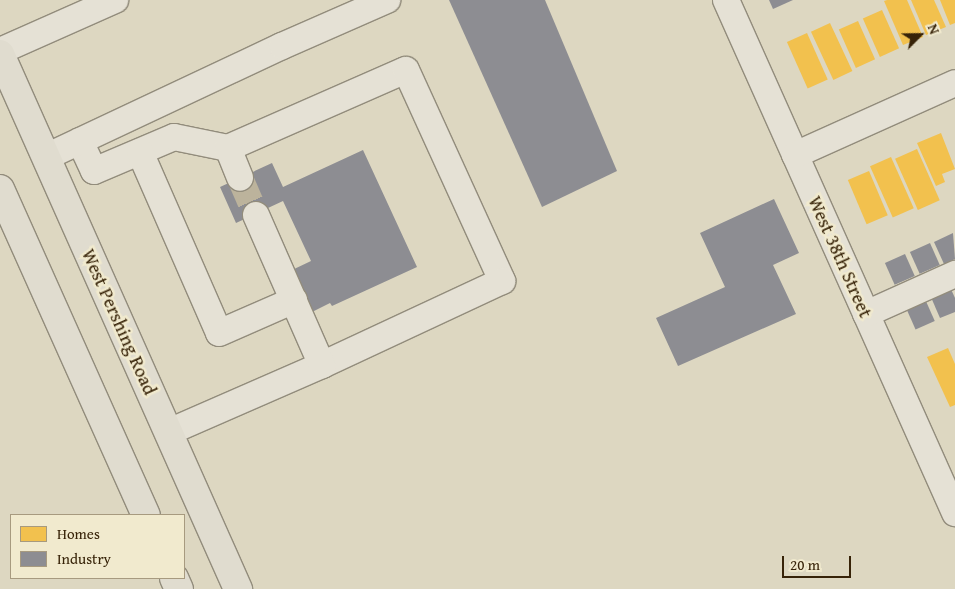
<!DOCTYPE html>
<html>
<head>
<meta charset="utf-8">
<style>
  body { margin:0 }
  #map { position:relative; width:955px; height:589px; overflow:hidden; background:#ddd7c1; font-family:"Gentium Book Plus",serif }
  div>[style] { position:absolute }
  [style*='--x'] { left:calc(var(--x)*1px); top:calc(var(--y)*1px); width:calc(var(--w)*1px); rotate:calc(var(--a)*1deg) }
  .homes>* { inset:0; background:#f2c14e; transform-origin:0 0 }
  .industry>* { inset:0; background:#8d8d92; transform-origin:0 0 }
  .minor-tunnel>* { height:26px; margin-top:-13px; transform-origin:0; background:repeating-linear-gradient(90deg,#bcb39c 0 26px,transparent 0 39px) }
  .roads { filter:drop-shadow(1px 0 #928c7c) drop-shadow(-1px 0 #928c7c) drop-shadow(0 1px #928c7c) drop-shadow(0 -1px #928c7c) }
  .minor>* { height:26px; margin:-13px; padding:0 13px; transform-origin:13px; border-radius:13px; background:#e5e1d5 }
  .major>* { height:28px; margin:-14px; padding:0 14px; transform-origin:14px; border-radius:14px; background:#e0dccf }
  span { translate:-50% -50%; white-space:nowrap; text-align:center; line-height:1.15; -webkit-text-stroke:5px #f1eace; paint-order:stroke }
  .street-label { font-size:19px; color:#372308 }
  .legend { position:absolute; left:10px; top:514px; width:175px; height:65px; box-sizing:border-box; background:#f1eace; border:1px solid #a79a7f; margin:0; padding:6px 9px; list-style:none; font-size:15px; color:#372308 }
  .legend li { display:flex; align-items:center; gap:10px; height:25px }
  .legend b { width:25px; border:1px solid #a79a7f }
  .north { position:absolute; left:895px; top:10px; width:50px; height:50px; -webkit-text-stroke:4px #f1eace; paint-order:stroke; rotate:67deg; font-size:14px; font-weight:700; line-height:20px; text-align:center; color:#372308 }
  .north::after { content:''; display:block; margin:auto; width:18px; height:22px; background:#372308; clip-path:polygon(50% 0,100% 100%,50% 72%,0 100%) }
  .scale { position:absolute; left:782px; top:556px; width:69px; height:22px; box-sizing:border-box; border:2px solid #372308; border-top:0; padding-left:6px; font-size:15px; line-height:18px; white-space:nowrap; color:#372308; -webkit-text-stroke:4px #f1eace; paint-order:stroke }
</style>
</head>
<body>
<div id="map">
  <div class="homes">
    <div style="clip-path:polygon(887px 0,907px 0,923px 37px,903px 45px,884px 1px)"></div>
    <div style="clip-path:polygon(911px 0,934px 0,946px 27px,926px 35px)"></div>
    <div style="clip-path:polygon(940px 0,955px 0,955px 23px,950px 25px)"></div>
    <div style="left:882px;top:10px;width:42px;height:21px;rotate:66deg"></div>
    <div style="left:858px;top:21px;width:42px;height:21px;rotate:66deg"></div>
    <div style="left:830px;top:23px;width:53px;height:21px;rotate:65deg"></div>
    <div style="left:807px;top:33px;width:51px;height:22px;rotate:66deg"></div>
    <div style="clip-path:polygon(941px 133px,955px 169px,942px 174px,945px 182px,936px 186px,917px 143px)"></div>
    <div style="left:917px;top:149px;width:56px;height:24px;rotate:66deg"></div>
    <div style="left:891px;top:157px;width:56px;height:23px;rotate:66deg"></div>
    <div style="left:869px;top:171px;width:48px;height:23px;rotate:67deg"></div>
    <div style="clip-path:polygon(948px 348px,955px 364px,955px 405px,950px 407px,927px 357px)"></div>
  </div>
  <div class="industry">
    <div style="clip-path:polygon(449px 0,545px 0,617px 171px,542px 207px)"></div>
    <div style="clip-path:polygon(769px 0,793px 0,773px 9px)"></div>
    <div style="clip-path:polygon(363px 150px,417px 267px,332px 306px,330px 303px,310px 313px,290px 271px,311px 261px,283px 201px,236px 223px,220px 187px,272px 163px,283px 187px)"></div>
    <div style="clip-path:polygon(774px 199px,799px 253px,773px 265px,796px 314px,678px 366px,656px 318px,725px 287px,700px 233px)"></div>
    <div style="clip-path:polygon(953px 233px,955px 259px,944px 264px,934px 242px)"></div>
    <div style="left:930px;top:243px;width:24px;height:22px;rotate:66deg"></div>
    <div style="left:905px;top:254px;width:24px;height:22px;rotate:66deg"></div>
    <div style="clip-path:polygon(950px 287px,955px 298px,955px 312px,940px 318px,930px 295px)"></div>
    <div style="left:925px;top:299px;width:24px;height:21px;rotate:66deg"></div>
  </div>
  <div class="minor-tunnel">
    <div style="--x:240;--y:178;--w:40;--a:66.6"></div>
  </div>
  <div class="roads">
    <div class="minor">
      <div style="--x:726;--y:0;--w:562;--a:65.94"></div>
      <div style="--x:0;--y:51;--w:126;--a:-23.9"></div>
      <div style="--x:80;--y:141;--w:33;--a:65"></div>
      <div style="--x:94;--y:171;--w:87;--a:-23"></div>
      <div style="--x:174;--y:137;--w:55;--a:11.5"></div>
      <div style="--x:228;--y:148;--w:194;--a:-23.7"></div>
      <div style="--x:406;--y:70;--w:232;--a:65.5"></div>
      <div style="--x:502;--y:281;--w:199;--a:155"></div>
      <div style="--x:322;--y:365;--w:167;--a:156.4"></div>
      <div style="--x:228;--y:148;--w:32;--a:68"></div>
      <div style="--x:140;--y:152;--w:197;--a:66.4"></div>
      <div style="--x:219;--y:333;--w:82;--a:-23.7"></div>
      <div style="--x:795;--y:155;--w:175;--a:-24.2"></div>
      <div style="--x:46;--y:157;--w:261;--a:-25.2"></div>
      <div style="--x:282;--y:46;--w:115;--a:-23.7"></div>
      <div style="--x:256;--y:215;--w:164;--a:66.3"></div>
      <div style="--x:866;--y:314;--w:98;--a:-24.2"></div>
    </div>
    <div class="major">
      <div style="--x:0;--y:54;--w:586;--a:66.02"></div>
      <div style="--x:0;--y:189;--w:357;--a:65.9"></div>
      <div style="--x:174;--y:578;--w:12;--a:66"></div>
    </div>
  </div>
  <div class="street-label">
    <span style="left:840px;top:257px;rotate:66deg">West 38th Street</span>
    <span style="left:119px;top:322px;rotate:66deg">West Pershing Road</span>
  </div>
  <ul class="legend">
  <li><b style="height:14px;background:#f2c14e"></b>Homes</li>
  <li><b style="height:14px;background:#8d8d92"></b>Industry</li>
  </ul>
  <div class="north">N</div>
  <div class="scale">20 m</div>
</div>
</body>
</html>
